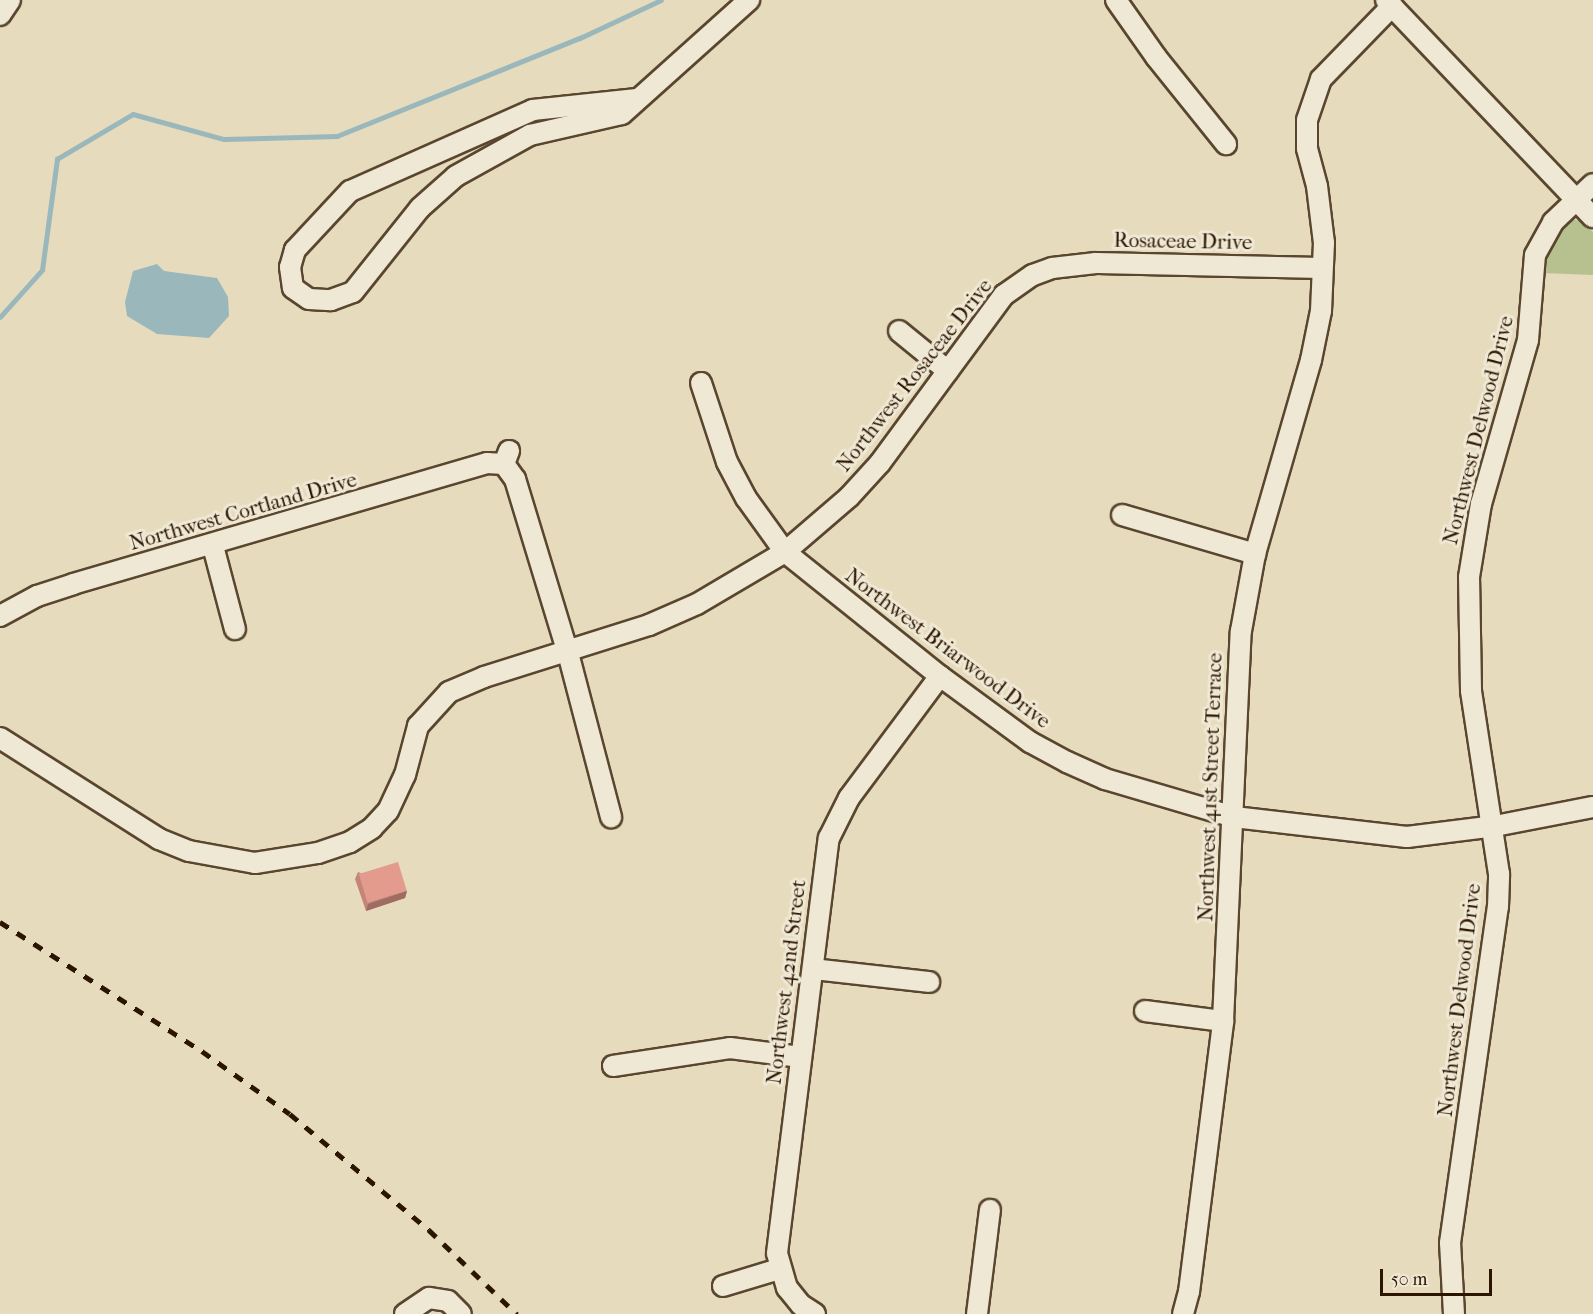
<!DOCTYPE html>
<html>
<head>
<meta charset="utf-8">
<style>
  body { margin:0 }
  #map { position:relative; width:1593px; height:1314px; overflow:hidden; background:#e6dbbd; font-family:"IM FELL French Canon",serif }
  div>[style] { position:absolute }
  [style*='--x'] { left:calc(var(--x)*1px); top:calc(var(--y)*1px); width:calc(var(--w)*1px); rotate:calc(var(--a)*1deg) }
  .green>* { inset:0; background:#b7c08f }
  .water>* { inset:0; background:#9ab8bb }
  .stream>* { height:4.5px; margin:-2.25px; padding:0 2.25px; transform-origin:2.25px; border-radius:2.25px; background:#9ab8bb }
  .roads { filter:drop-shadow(2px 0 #5a462f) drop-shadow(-2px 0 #5a462f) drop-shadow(0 2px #5a462f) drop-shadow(0 -2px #5a462f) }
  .minor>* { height:20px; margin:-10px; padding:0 10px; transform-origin:10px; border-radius:10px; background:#efe8d4 }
  .rail>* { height:4.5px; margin-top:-2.25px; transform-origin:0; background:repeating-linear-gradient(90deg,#2b1500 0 10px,transparent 0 20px) }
  .wall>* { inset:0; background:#c38579 }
  .shaded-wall>* { inset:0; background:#9f6c63 }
  .building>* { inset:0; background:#e39b8d; transform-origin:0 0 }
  span { translate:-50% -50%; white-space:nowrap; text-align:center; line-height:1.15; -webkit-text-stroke:6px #efe8d4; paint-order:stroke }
  .street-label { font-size:21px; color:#2b1500 }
  .scale { position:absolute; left:1380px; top:1269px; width:112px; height:27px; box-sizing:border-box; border:3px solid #2b1500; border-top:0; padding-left:8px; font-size:18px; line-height:21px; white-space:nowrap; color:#2b1500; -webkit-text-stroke:4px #efe8d4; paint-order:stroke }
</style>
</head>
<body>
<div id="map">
  <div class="green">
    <div style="clip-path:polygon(1570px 219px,1581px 221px,1593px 232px,1593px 275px,1542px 273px,1544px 254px,1563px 223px)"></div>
  </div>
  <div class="water">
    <div style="clip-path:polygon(157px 264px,164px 271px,217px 278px,228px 297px,229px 316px,209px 338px,157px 334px,127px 316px,125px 302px,133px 271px)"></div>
  </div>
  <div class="stream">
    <div style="--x:0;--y:317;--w:63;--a:-48.2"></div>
    <div style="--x:42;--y:270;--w:112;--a:-82.3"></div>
    <div style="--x:57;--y:159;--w:88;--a:-30.6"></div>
    <div style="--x:133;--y:114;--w:94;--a:15.4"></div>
    <div style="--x:224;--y:139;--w:113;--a:-1.5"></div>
    <div style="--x:337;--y:136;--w:262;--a:-22"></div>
    <div style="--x:580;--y:38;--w:89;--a:-25.1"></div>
  </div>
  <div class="roads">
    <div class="minor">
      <div style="--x:1116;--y:0;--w:70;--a:54.9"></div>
      <div style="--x:1156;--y:57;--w:112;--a:51.2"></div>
      <div style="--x:1386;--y:0;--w:300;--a:46.4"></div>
      <div style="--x:0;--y:15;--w:18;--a:-56"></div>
      <div style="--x:637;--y:99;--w:105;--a:174"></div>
      <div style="--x:533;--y:110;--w:200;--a:156.1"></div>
      <div style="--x:350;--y:191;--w:81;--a:133"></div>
      <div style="--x:295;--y:250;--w:18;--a:106"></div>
      <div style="--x:290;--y:267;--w:21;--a:82"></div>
      <div style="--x:293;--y:288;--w:19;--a:35"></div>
      <div style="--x:309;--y:299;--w:22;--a:3"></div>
      <div style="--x:331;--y:300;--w:23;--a:-20"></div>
      <div style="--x:353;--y:292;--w:107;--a:-51.4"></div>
      <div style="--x:420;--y:208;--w:48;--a:-41.6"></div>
      <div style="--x:456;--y:176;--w:85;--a:-29"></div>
      <div style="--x:530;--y:135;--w:94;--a:-12.9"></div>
      <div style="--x:622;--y:114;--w:171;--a:-41.9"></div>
      <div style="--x:899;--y:331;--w:63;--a:39.2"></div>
      <div style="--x:701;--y:383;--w:83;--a:71.8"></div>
      <div style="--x:727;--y:462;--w:41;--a:62.2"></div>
      <div style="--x:746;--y:498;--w:67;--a:54.2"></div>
      <div style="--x:785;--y:552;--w:198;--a:38.7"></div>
      <div style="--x:940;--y:676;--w:112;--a:36.3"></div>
      <div style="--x:1030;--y:742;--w:42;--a:28.4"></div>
      <div style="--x:1067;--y:762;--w:42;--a:24.1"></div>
      <div style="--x:1105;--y:779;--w:134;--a:16.4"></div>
      <div style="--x:1234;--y:817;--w:174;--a:6.6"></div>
      <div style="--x:1407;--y:837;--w:89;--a:-7.1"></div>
      <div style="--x:1495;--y:826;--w:100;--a:-11"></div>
      <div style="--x:504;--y:464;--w:19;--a:54"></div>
      <div style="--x:515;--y:479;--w:182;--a:73.1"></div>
      <div style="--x:568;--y:653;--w:170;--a:75.3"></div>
      <div style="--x:1122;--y:515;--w:139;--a:16.3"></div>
      <div style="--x:213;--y:546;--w:86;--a:75.2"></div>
      <div style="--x:0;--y:616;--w:42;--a:-28.4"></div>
      <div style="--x:37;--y:596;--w:38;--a:-18"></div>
      <div style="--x:73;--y:584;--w:431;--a:-16.3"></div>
      <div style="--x:487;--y:463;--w:17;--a:3"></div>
      <div style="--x:504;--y:464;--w:14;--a:-69"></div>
      <div style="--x:0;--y:738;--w:188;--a:32.4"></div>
      <div style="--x:159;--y:839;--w:32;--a:22"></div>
      <div style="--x:189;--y:851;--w:67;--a:10.3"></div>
      <div style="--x:255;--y:863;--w:64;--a:-9"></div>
      <div style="--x:318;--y:853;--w:34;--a:-19"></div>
      <div style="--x:350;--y:842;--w:26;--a:-32"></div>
      <div style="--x:372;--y:828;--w:23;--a:-47"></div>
      <div style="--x:388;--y:811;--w:40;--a:-65"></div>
      <div style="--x:405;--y:775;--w:51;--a:-75.1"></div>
      <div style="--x:418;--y:726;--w:46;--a:-47.6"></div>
      <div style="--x:449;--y:692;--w:38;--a:-23"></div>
      <div style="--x:484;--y:677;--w:173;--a:-17.5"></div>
      <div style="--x:649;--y:625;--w:52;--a:-23.6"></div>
      <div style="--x:697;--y:604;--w:102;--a:-30.6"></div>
      <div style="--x:785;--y:552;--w:84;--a:-40.7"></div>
      <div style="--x:849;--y:497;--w:46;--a:-47.6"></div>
      <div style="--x:880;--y:463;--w:209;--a:-53.6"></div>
      <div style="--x:1004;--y:295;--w:35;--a:-35"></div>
      <div style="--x:1033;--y:275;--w:20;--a:-20"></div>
      <div style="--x:1052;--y:268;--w:44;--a:-6.5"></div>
      <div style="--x:1096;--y:263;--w:226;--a:1.3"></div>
      <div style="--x:813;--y:969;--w:117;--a:6.4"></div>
      <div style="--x:1145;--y:1011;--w:79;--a:7.3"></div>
      <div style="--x:613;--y:1066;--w:118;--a:-8.7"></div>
      <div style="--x:730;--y:1048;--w:71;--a:7.3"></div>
      <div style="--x:723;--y:1286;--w:59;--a:-16.9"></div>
      <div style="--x:405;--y:1314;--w:29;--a:-34"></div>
      <div style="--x:429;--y:1298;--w:19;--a:9"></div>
      <div style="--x:448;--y:1301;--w:18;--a:45"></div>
      <div style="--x:815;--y:1314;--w:17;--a:-147"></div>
      <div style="--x:801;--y:1305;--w:22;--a:-129"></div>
      <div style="--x:787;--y:1288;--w:36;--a:-106"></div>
      <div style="--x:777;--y:1253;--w:418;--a:-82.9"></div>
      <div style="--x:829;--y:838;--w:45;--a:-63.4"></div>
      <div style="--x:849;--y:798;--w:152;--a:-53.3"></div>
      <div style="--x:977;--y:1314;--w:105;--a:-82.9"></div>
      <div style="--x:1183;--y:1314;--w:23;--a:-75"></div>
      <div style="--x:1189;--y:1292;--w:273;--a:-82.8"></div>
      <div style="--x:1223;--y:1021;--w:390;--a:-87.4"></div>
      <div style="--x:1241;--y:631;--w:78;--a:-79.7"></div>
      <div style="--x:1255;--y:554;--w:202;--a:-73.9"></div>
      <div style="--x:1311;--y:360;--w:50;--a:-78.5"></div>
      <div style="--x:1321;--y:311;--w:68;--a:-87.5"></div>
      <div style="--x:1324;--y:243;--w:57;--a:-97"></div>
      <div style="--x:1317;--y:186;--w:39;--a:-105"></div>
      <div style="--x:1307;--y:148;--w:28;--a:-90"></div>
      <div style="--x:1307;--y:120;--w:43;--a:-71.1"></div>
      <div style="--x:1321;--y:79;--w:102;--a:-45.8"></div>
      <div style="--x:1454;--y:1314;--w:71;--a:-93.2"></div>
      <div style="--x:1450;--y:1243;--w:339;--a:-81.9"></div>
      <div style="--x:1498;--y:907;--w:33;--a:-88"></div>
      <div style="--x:1499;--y:874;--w:186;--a:-98.7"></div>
      <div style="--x:1471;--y:690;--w:113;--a:-91"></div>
      <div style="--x:1469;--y:577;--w:74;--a:-80.7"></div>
      <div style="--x:1481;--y:504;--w:171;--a:-74"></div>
      <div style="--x:1528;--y:340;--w:85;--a:-85.3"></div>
      <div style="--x:1535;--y:255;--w:38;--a:-61"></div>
      <div style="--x:1553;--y:222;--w:55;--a:-43.5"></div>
    </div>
  </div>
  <div class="rail">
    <div style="--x:0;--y:922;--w:240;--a:32.6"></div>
    <div style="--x:202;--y:1051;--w:108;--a:35.6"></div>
    <div style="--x:290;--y:1114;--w:181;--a:39.8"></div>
    <div style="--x:429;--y:1230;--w:122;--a:43.7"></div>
  </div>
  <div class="wall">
    <div style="clip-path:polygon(358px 872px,407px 891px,405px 898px,366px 911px,355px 879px)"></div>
  </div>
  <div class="shaded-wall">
    <div style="clip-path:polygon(407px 891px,405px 898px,366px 911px,368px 904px)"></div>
  </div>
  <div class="building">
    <div style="left:398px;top:862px;width:30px;height:41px;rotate:73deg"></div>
  </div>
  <div class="street-label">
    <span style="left:1183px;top:241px;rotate:1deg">Rosaceae Drive</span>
    <span style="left:914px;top:375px;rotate:-52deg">Northwest Rosaceae Drive</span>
    <span style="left:1478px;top:430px;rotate:-76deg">Northwest Delwood Drive</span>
    <span style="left:243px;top:511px;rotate:-16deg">Northwest Cortland Drive</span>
    <span style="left:948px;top:648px;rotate:37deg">Northwest Briarwood Drive</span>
    <span style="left:1210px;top:787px;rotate:-88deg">Northwest 41st Street Terrace</span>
    <span style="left:786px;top:982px;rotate:-83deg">Northwest 42nd Street</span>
    <span style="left:1459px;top:1000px;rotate:-83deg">Northwest Delwood Drive</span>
  </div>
  <div class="scale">50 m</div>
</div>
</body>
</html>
